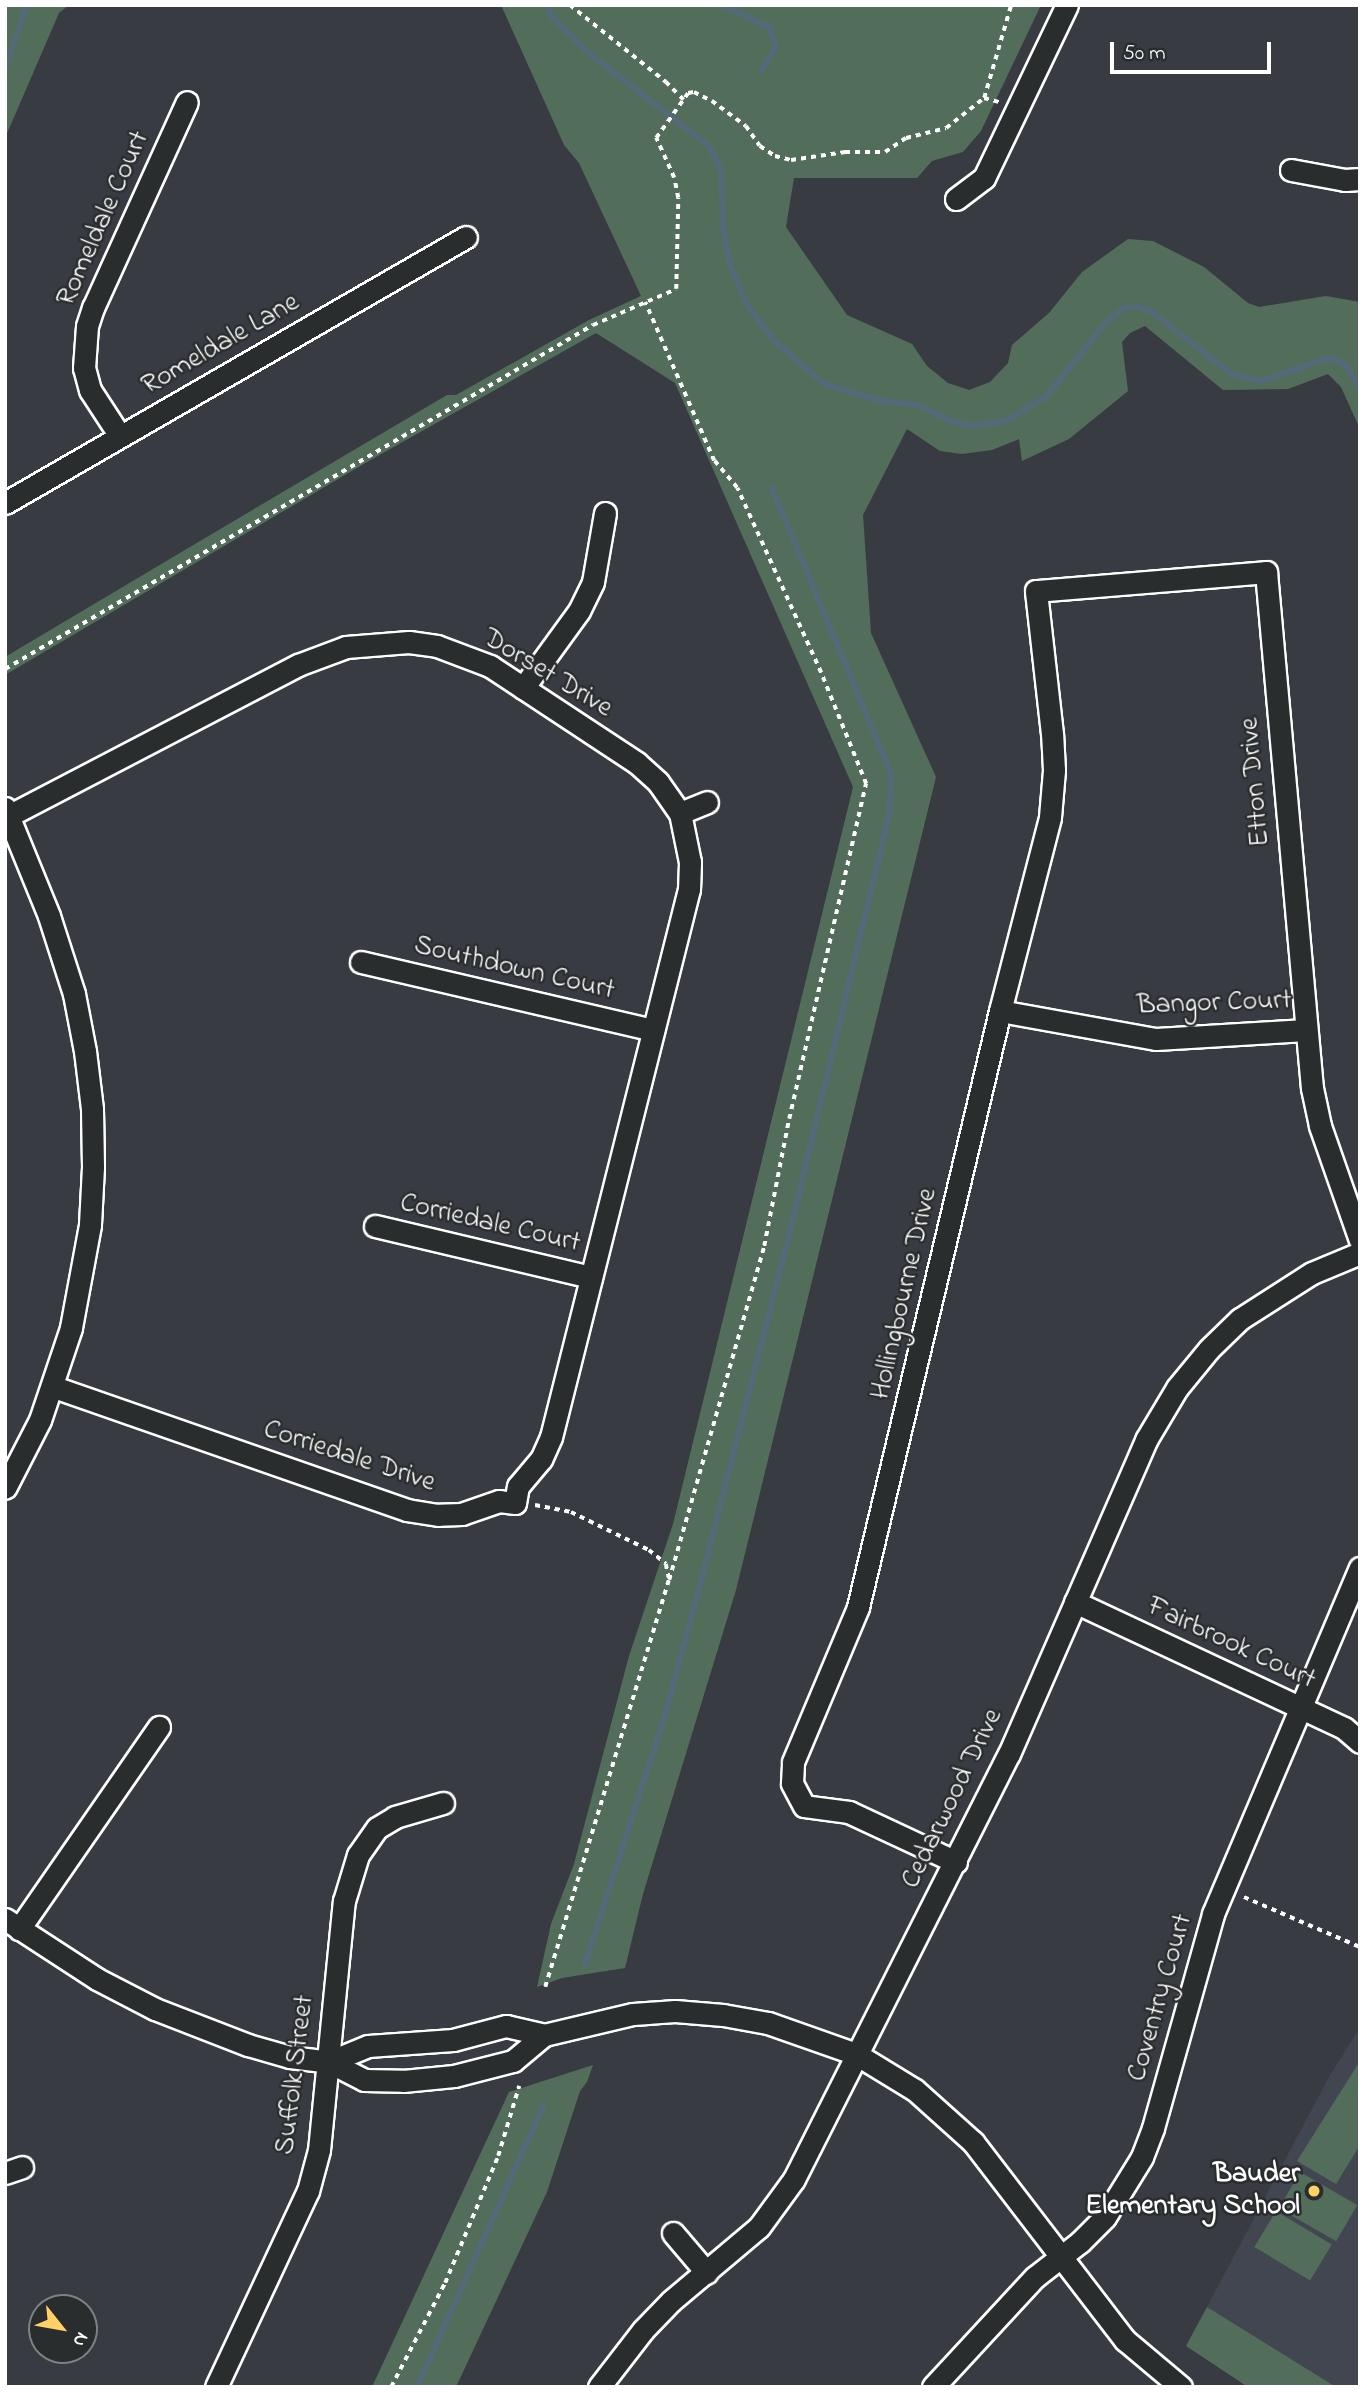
<!DOCTYPE html>
<html>
<head>
<meta charset="utf-8">
<style>
  body { margin:0 }
  #map { position:relative; width:1365px; height:2392px; overflow:hidden; background:#383c42; font-family:"Indie Flower",sans-serif }
  div>[style] { position:absolute }
  [style*='--x'] { left:calc(var(--x)*1px); top:calc(var(--y)*1px); width:calc(var(--w)*1px); rotate:calc(var(--a)*1deg) }
  .built>* { inset:0; background:#424650 }
  .green>* { inset:0; background:#536d5b; transform-origin:0 0 }
  .stream>* { height:6px; margin:-3px; padding:0 3px; transform-origin:3px; border-radius:3px; background:#556a78 }
  .path>* { height:3.5px; margin-top:-1.75px; transform-origin:0; background:repeating-linear-gradient(90deg,#fff 0 5px,transparent 0 10px) }
  .roads { filter:drop-shadow(2px 0 #fff) drop-shadow(-2px 0 #fff) drop-shadow(0 2px #fff) drop-shadow(0 -2px #fff) }
  .minor>* { height:21px; margin:-10.5px; padding:0 10.5px; transform-origin:10.5px; border-radius:10.5px; background:#2a2d2e }
  .dots>* { width:19px; height:19px; translate:-50% -50%; box-sizing:border-box; border:4px solid #2a2d2e; border-radius:50% }
  span { translate:-50% -50%; white-space:nowrap; text-align:center; line-height:1.15; -webkit-text-stroke:5px #2a2d2e; paint-order:stroke }
  .street-label { font-size:28px; color:#fff }
  .poi-label { font-size:28px; color:#fff; font-weight:700 }
  .right { translate:-100% -50%; text-align:right }
  .frame { position:absolute; inset:0; border:7px solid #fff; pointer-events:none }
  .north { position:absolute; left:28px; top:2294px; width:70px; height:70px; box-sizing:border-box; background:#2a2d2e; border:2px solid #7f8182; border-radius:50%; rotate:121deg; font-size:19px; font-weight:700; line-height:28px; text-align:center; color:#fff }
  .north::after { content:''; display:block; margin:auto; width:24px; height:32px; background:#ffd166; clip-path:polygon(50% 0,100% 100%,50% 72%,0 100%) }
  .scale { position:absolute; left:1110px; top:42px; width:161px; height:32px; box-sizing:border-box; border:4px solid #fff; border-top:0; padding-left:9px; font-size:21px; line-height:24px; white-space:nowrap; color:#fff; -webkit-text-stroke:5px #2a2d2e; paint-order:stroke }
</style>
</head>
<body>
<div id="map">
  <div class="built">
    <div style="clip-path:polygon(1360px 2028px,1360px 2387px,1336px 2387px,1207px 2307px,1330px 2075px)"></div>
  </div>
  <div class="green">
    <div style="clip-path:polygon(5px 5px,69px 5px,59px 13px,5px 138px)"></div>
    <div style="clip-path:polygon(501px 5px,1041px 5px,981px 131px,963px 152px,932px 161px,917px 178px,794px 178px,786px 227px,847px 315px,912px 344px,927px 366px,948px 383px,969px 390px,990px 382px,1008px 363px,1012px 345px,1049px 313px,1082px 272px,1128px 239px,1153px 241px,1204px 267px,1248px 303px,1259px 307px,1326px 296px,1360px 302px,1360px 429px,1341px 387px,1328px 374px,1288px 389px,1223px 390px,1145px 326px,1130px 333px,1122px 342px,1128px 391px,1069px 439px,1022px 461px,1019px 439px,992px 450px,962px 454px,940px 451px,907px 429px,863px 515px,871px 633px,936px 777px,736px 1590px,643px 1894px,625px 1968px,562px 1978px,537px 1987px,551px 1924px,574px 1864px,629px 1656px,673px 1524px,853px 787px,675px 383px,596px 333px,367px 462px,5px 675px,5px 657px,195px 544px,447px 395px,456px 395px,589px 320px,641px 296px,579px 163px,564px 145px)"></div>
    <div style="clip-path:polygon(1360px 2061px,1360px 2145px,1336px 2184px,1297px 2161px)"></div>
    <div style="clip-path:polygon(593px 2065px,587px 2082px,580px 2091px,547px 2192px,456px 2387px,372px 2387px,509px 2092px)"></div>
    <div style="left:1300px;top:2172px;width:66px;height:42px;rotate:30deg"></div>
    <div style="left:1276px;top:2211px;width:65px;height:42px;rotate:31deg"></div>
    <div style="clip-path:polygon(1207px 2307px,1336px 2387px,1248px 2387px,1186px 2346px)"></div>
  </div>
  <div class="stream">
    <div style="--x:546;--y:5;--w:13;--a:63"></div>
    <div style="--x:552;--y:17;--w:48;--a:45"></div>
    <div style="--x:586;--y:51;--w:155;--a:37.7"></div>
    <div style="--x:709;--y:146;--w:27;--a:63"></div>
    <div style="--x:721;--y:170;--w:57;--a:88"></div>
    <div style="--x:723;--y:227;--w:40;--a:80"></div>
    <div style="--x:730;--y:266;--w:44;--a:65.8"></div>
    <div style="--x:748;--y:306;--w:44;--a:53.4"></div>
    <div style="--x:774;--y:341;--w:66;--a:40.7"></div>
    <div style="--x:824;--y:384;--w:60;--a:16.3"></div>
    <div style="--x:882;--y:401;--w:36;--a:6"></div>
    <div style="--x:918;--y:405;--w:37;--a:26"></div>
    <div style="--x:951;--y:421;--w:23;--a:13"></div>
    <div style="--x:973;--y:426;--w:33;--a:-9"></div>
    <div style="--x:1006;--y:421;--w:47;--a:-31"></div>
    <div style="--x:1046;--y:397;--w:96;--a:-51.3"></div>
    <div style="--x:1106;--y:322;--w:23;--a:-38"></div>
    <div style="--x:1124;--y:308;--w:13;--a:-9"></div>
    <div style="--x:1137;--y:306;--w:16;--a:22"></div>
    <div style="--x:1152;--y:312;--w:101;--a:37.8"></div>
    <div style="--x:1232;--y:374;--w:30;--a:14"></div>
    <div style="--x:1261;--y:381;--w:65;--a:-19"></div>
    <div style="--x:1322;--y:360;--w:12;--a:-9"></div>
    <div style="--x:1334;--y:358;--w:17;--a:36"></div>
    <div style="--x:1348;--y:368;--w:25;--a:61"></div>
    <div style="--x:721;--y:5;--w:53;--a:24.6"></div>
    <div style="--x:769;--y:27;--w:21;--a:71"></div>
    <div style="--x:776;--y:47;--w:28;--a:122"></div>
    <div style="--x:5;--y:68;--w:67;--a:-70.8"></div>
    <div style="--x:585;--y:1964;--w:262;--a:-72.2"></div>
    <div style="--x:665;--y:1715;--w:154;--a:-75"></div>
    <div style="--x:705;--y:1566;--w:337;--a:-75.8"></div>
    <div style="--x:788;--y:1239;--w:436;--a:-76.6"></div>
    <div style="--x:889;--y:815;--w:41;--a:-87.2"></div>
    <div style="--x:891;--y:774;--w:310;--a:-112.6"></div>
    <div style="--x:417;--y:2387;--w:308;--a:-65.8"></div>
  </div>
  <div class="path">
    <div style="--x:570;--y:5;--w:123;--a:38.7"></div>
    <div style="--x:666;--y:82;--w:25;--a:45"></div>
    <div style="--x:984;--y:98;--w:16;--a:15"></div>
    <div style="--x:5;--y:669;--w:681;--a:-30.33"></div>
    <div style="--x:593;--y:325;--w:90;--a:-23.4"></div>
    <div style="--x:676;--y:289;--w:91;--a:-88.7"></div>
    <div style="--x:678;--y:198;--w:20;--a:-101"></div>
    <div style="--x:674;--y:178;--w:44;--a:-114.2"></div>
    <div style="--x:656;--y:138;--w:55;--a:-54.6"></div>
    <div style="--x:688;--y:93;--w:6;--a:-9"></div>
    <div style="--x:694;--y:92;--w:20;--a:27"></div>
    <div style="--x:712;--y:101;--w:42;--a:36.3"></div>
    <div style="--x:746;--y:126;--w:24;--a:55"></div>
    <div style="--x:760;--y:146;--w:18;--a:34"></div>
    <div style="--x:775;--y:156;--w:16;--a:14"></div>
    <div style="--x:791;--y:160;--w:55;--a:-8.4"></div>
    <div style="--x:845;--y:152;--w:40;--a:0"></div>
    <div style="--x:885;--y:152;--w:25;--a:-34"></div>
    <div style="--x:906;--y:138;--w:41;--a:-14"></div>
    <div style="--x:946;--y:128;--w:48;--a:-38.3"></div>
    <div style="--x:984;--y:98;--w:97;--a:-73.8"></div>
    <div style="--x:535;--y:1505;--w:37;--a:11"></div>
    <div style="--x:571;--y:1512;--w:87;--a:26"></div>
    <div style="--x:649;--y:1550;--w:22;--a:39"></div>
    <div style="--x:666;--y:1564;--w:14;--a:78"></div>
    <div style="--x:1244;--y:1897;--w:126;--a:23.3"></div>
    <div style="--x:545;--y:1987;--w:425;--a:-73.1"></div>
    <div style="--x:669;--y:1580;--w:347;--a:-74.1"></div>
    <div style="--x:764;--y:1246;--w:129;--a:-78.9"></div>
    <div style="--x:789;--y:1119;--w:344;--a:-77.1"></div>
    <div style="--x:866;--y:784;--w:120;--a:-112.1"></div>
    <div style="--x:821;--y:673;--w:203;--a:-114.4"></div>
    <div style="--x:737;--y:488;--w:35;--a:-130"></div>
    <div style="--x:714;--y:461;--w:173;--a:-113.5"></div>
    <div style="--x:391;--y:2387;--w:117;--a:-62.6"></div>
    <div style="--x:445;--y:2283;--w:138;--a:-67.3"></div>
    <div style="--x:498;--y:2156;--w:73;--a:-73.3"></div>
  </div>
  <div class="roads">
    <div class="minor">
      <div style="--x:1291;--y:170;--w:55;--a:10.5"></div>
      <div style="--x:1345;--y:180;--w:15;--a:-4"></div>
      <div style="--x:956;--y:199;--w:35;--a:-37"></div>
      <div style="--x:984;--y:178;--w:192;--a:-64.4"></div>
      <div style="--x:120;--y:436;--w:55;--a:-123.1"></div>
      <div style="--x:90;--y:390;--w:23;--a:-105"></div>
      <div style="--x:84;--y:368;--w:42;--a:-85.9"></div>
      <div style="--x:87;--y:326;--w:19;--a:-72"></div>
      <div style="--x:93;--y:308;--w:226;--a:-65.5"></div>
      <div style="--x:5;--y:503;--w:532;--a:-29.99"></div>
      <div style="--x:523;--y:688;--w:95;--a:-54"></div>
      <div style="--x:579;--y:611;--w:32;--a:-64"></div>
      <div style="--x:593;--y:582;--w:70;--a:-80.1"></div>
      <div style="--x:5;--y:808;--w:117;--a:67.8"></div>
      <div style="--x:49;--y:916;--w:82;--a:72.2"></div>
      <div style="--x:74;--y:994;--w:58;--a:79.1"></div>
      <div style="--x:85;--y:1051;--w:58;--a:83.1"></div>
      <div style="--x:92;--y:1109;--w:58;--a:89"></div>
      <div style="--x:93;--y:1167;--w:58;--a:93"></div>
      <div style="--x:90;--y:1225;--w:105;--a:100.5"></div>
      <div style="--x:71;--y:1328;--w:97;--a:108.6"></div>
      <div style="--x:40;--y:1420;--w:76;--a:117.2"></div>
      <div style="--x:680;--y:813;--w:29;--a:-22"></div>
      <div style="--x:8;--y:816;--w:327;--a:-27.5"></div>
      <div style="--x:298;--y:665;--w:51;--a:-20.6"></div>
      <div style="--x:346;--y:647;--w:63;--a:-4.5"></div>
      <div style="--x:409;--y:642;--w:28;--a:8"></div>
      <div style="--x:437;--y:646;--w:57;--a:20.7"></div>
      <div style="--x:490;--y:666;--w:176;--a:33.4"></div>
      <div style="--x:637;--y:763;--w:28;--a:42"></div>
      <div style="--x:658;--y:782;--w:38;--a:55"></div>
      <div style="--x:680;--y:813;--w:50;--a:78.5"></div>
      <div style="--x:690;--y:862;--w:27;--a:92"></div>
      <div style="--x:689;--y:889;--w:565;--a:104.13"></div>
      <div style="--x:551;--y:1437;--w:24;--a:114"></div>
      <div style="--x:541;--y:1459;--w:35;--a:130"></div>
      <div style="--x:518;--y:1486;--w:17;--a:100"></div>
      <div style="--x:515;--y:1503;--w:16;--a:-173"></div>
      <div style="--x:499;--y:1501;--w:39;--a:161"></div>
      <div style="--x:462;--y:1514;--w:24;--a:178"></div>
      <div style="--x:438;--y:1515;--w:31;--a:-171"></div>
      <div style="--x:407;--y:1510;--w:375;--a:-160.8"></div>
      <div style="--x:361;--y:962;--w:300;--a:13.1"></div>
      <div style="--x:1000;--y:1011;--w:158;--a:10.2"></div>
      <div style="--x:1156;--y:1039;--w:150;--a:-3.4"></div>
      <div style="--x:375;--y:1226;--w:222;--a:13.3"></div>
      <div style="--x:1075;--y:1602;--w:297;--a:25.1"></div>
      <div style="--x:1344;--y:1728;--w:21;--a:41"></div>
      <div style="--x:956;--y:1862;--w:118;--a:-155"></div>
      <div style="--x:849;--y:1812;--w:45;--a:-172.4"></div>
      <div style="--x:804;--y:1806;--w:26;--a:-118"></div>
      <div style="--x:792;--y:1783;--w:21;--a:-87"></div>
      <div style="--x:793;--y:1762;--w:168;--a:-67.2"></div>
      <div style="--x:858;--y:1607;--w:613;--a:-76.6"></div>
      <div style="--x:1000;--y:1011;--w:200;--a:-75.5"></div>
      <div style="--x:1050;--y:817;--w:47;--a:-85.1"></div>
      <div style="--x:1054;--y:770;--w:36;--a:-93"></div>
      <div style="--x:1052;--y:734;--w:144;--a:-96.4"></div>
      <div style="--x:1036;--y:591;--w:231;--a:-4.7"></div>
      <div style="--x:1266;--y:572;--w:518;--a:84.91"></div>
      <div style="--x:1312;--y:1088;--w:39;--a:78"></div>
      <div style="--x:1320;--y:1126;--w:121;--a:70.7"></div>
      <div style="--x:5;--y:1919;--w:110;--a:33.1"></div>
      <div style="--x:97;--y:1979;--w:65;--a:27.3"></div>
      <div style="--x:155;--y:2009;--w:100;--a:21.2"></div>
      <div style="--x:248;--y:2045;--w:44;--a:15.9"></div>
      <div style="--x:290;--y:2057;--w:39;--a:7"></div>
      <div style="--x:329;--y:2062;--w:39;--a:27"></div>
      <div style="--x:364;--y:2080;--w:39;--a:1"></div>
      <div style="--x:403;--y:2081;--w:51;--a:-5.6"></div>
      <div style="--x:454;--y:2076;--w:61;--a:-14.3"></div>
      <div style="--x:513;--y:2061;--w:40;--a:-40"></div>
      <div style="--x:19;--y:1929;--w:246;--a:-55.3"></div>
      <div style="--x:329;--y:2062;--w:42;--a:-22.3"></div>
      <div style="--x:368;--y:2046;--w:85;--a:-4"></div>
      <div style="--x:453;--y:2040;--w:55;--a:-14.8"></div>
      <div style="--x:506;--y:2026;--w:39;--a:13"></div>
      <div style="--x:544;--y:2035;--w:91;--a:-13.3"></div>
      <div style="--x:633;--y:2014;--w:42;--a:-4.1"></div>
      <div style="--x:675;--y:2011;--w:48;--a:4.8"></div>
      <div style="--x:723;--y:2015;--w:46;--a:10.1"></div>
      <div style="--x:768;--y:2023;--w:93;--a:19.4"></div>
      <div style="--x:856;--y:2054;--w:69;--a:31.4"></div>
      <div style="--x:915;--y:2090;--w:78;--a:41.9"></div>
      <div style="--x:973;--y:2142;--w:250;--a:52.5"></div>
      <div style="--x:1125;--y:2340;--w:73;--a:40"></div>
      <div style="--x:5;--y:2173;--w:18;--a:-19"></div>
      <div style="--x:673;--y:2233;--w:52;--a:49.6"></div>
      <div style="--x:216;--y:2387;--w:217;--a:-64.9"></div>
      <div style="--x:308;--y:2191;--w:42;--a:-75"></div>
      <div style="--x:319;--y:2150;--w:250;--a:-84.3"></div>
      <div style="--x:344;--y:1901;--w:48;--a:-73.1"></div>
      <div style="--x:358;--y:1855;--w:33;--a:-55"></div>
      <div style="--x:377;--y:1828;--w:21;--a:-31"></div>
      <div style="--x:395;--y:1817;--w:50;--a:-16.3"></div>
      <div style="--x:599;--y:2387;--w:72;--a:-52.3"></div>
      <div style="--x:643;--y:2330;--w:40;--a:-46"></div>
      <div style="--x:671;--y:2301;--w:115;--a:-40.1"></div>
      <div style="--x:759;--y:2227;--w:59;--a:-53.9"></div>
      <div style="--x:794;--y:2179;--w:476;--a:-63.2"></div>
      <div style="--x:1009;--y:1754;--w:343;--a:-66.4"></div>
      <div style="--x:1146;--y:1440;--w:61;--a:-59.2"></div>
      <div style="--x:1177;--y:1388;--w:50;--a:-50.6"></div>
      <div style="--x:1209;--y:1349;--w:43;--a:-44.1"></div>
      <div style="--x:1240;--y:1319;--w:85;--a:-32.6"></div>
      <div style="--x:1312;--y:1273;--w:52;--a:-22.6"></div>
      <div style="--x:933;--y:2387;--w:150;--a:-47.2"></div>
      <div style="--x:1035;--y:2277;--w:57;--a:-37.9"></div>
      <div style="--x:1080;--y:2242;--w:35;--a:-45"></div>
      <div style="--x:1105;--y:2217;--w:70;--a:-58.3"></div>
      <div style="--x:1142;--y:2157;--w:31;--a:-69"></div>
      <div style="--x:1153;--y:2128;--w:222;--a:-74.3"></div>
      <div style="--x:1213;--y:1914;--w:376;--a:-67"></div>
    </div>
  </div>
  <div class="dots">
    <div style="left:1314px;top:2191px;background:#ffd166"></div>
  </div>
  <div class="street-label">
    <span style="left:104px;top:219px;rotate:-66deg">Romeldale Court</span>
    <span style="left:221px;top:345px;rotate:-30deg">Romeldale Lane</span>
    <span style="left:547px;top:674px;rotate:31deg">Dorset Drive</span>
    <span style="left:1256px;top:782px;rotate:-95deg">Etton Drive</span>
    <span style="left:514px;top:969px;rotate:13deg">Southdown Court</span>
    <span style="left:1214px;top:1004px;rotate:-2deg">Bangor Court</span>
    <span style="left:490px;top:1224px;rotate:13deg">Corriedale Court</span>
    <span style="left:905px;top:1294px;rotate:-77deg">Hollingbourne Drive</span>
    <span style="left:349px;top:1457px;rotate:18deg">Corriedale Drive</span>
    <span style="left:1231px;top:1644px;rotate:25deg">Fairbrook Court</span>
    <span style="left:953px;top:1799px;rotate:-64deg">Cedarwood Drive</span>
    <span style="left:1161px;top:1998px;rotate:-74deg">Coventry Court</span>
    <span style="left:296px;top:2075px;rotate:-83deg">Suffolk Street</span>
  </div>
  <div class="poi-label">
    <span class="right" style="left:1300px;top:2191px">Bauder<br>Elementary School</span>
  </div>
  <div class="frame"></div>
  <div class="north">N</div>
  <div class="scale">50 m</div>
</div>
</body>
</html>
